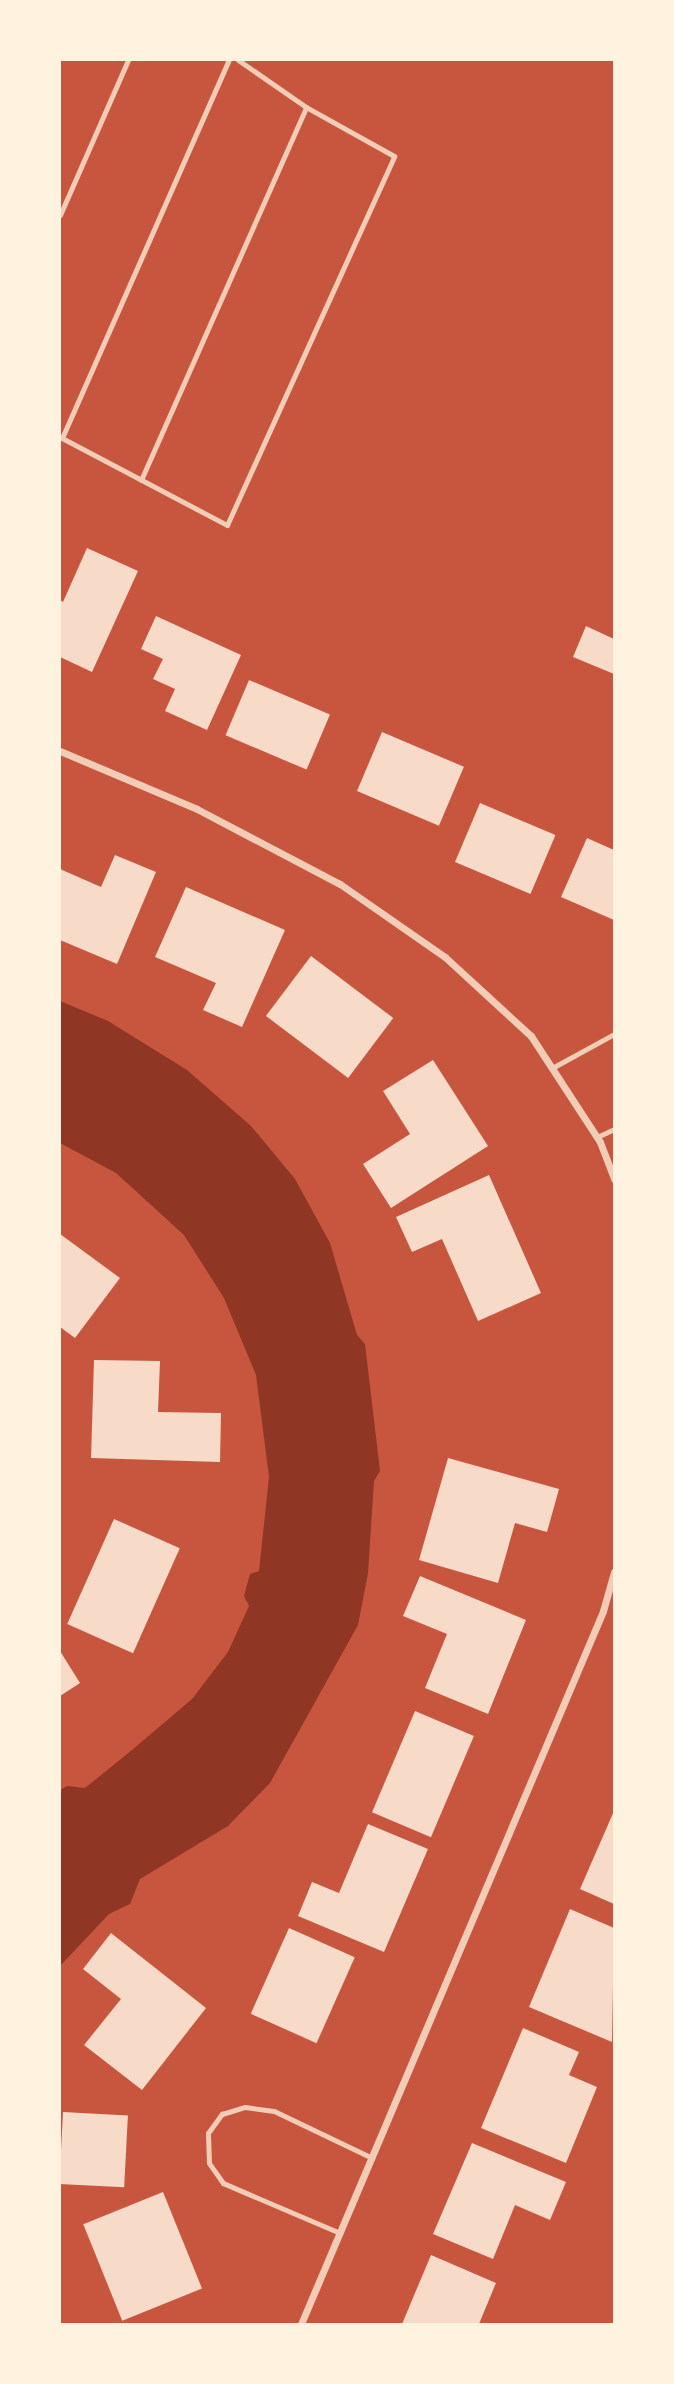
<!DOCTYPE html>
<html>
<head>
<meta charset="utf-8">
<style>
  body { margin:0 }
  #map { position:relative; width:674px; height:2384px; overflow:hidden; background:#c8553d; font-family:Signika,sans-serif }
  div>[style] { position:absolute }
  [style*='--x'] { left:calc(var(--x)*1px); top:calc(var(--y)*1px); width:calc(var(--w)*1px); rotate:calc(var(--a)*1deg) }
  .water>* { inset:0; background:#8f3625 }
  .building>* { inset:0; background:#f7dbc8; transform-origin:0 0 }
  .service>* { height:5px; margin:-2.5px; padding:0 2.5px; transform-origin:2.5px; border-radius:2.5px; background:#f1ccb7 }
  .minor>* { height:7px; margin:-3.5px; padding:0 3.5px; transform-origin:3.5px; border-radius:3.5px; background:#f1ccb7 }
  span { translate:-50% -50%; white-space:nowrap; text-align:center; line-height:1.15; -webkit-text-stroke:7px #fff3e0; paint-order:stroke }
  .frame { position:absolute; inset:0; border:61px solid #fff3e0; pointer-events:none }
</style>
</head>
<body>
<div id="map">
  <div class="water">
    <div style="clip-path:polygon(60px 1001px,108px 1021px,187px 1070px,251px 1126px,295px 1179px,330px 1243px,357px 1335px,365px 1344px,380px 1471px,374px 1481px,368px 1573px,358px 1625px,270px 1783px,228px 1826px,140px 1879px,130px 1904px,109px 1914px,60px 1966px,60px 1790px,67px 1786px,85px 1788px,132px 1750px,192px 1699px,228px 1652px,249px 1606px,244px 1596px,250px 1574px,259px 1571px,269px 1477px,256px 1375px,224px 1298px,184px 1235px,116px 1173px,60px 1143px)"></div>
  </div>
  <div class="building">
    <div style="clip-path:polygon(87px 548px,138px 571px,92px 672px,60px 657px,60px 600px,63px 602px)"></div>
    <div style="clip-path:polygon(156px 616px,241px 655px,207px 730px,165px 711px,175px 689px,153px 679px,163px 659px,141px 649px)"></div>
    <div style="clip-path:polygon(586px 626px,614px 639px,614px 674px,573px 657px)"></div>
    <div style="left:249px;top:680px;width:88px;height:60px;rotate:23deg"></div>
    <div style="left:382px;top:732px;width:89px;height:64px;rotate:23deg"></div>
    <div style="left:480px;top:803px;width:82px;height:64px;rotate:23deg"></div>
    <div style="clip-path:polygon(587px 838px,614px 850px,614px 920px,561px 897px)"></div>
    <div style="clip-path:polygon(115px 855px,156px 872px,117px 964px,60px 940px,60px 869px,101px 887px)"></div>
    <div style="clip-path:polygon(186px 887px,285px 930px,242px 1027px,203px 1010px,216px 983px,155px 957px)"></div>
    <div style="left:311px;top:956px;width:103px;height:75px;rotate:37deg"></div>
    <div style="clip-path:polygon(433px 1060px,488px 1146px,391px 1208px,363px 1164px,410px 1134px,383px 1091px)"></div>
    <div style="clip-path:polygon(489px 1175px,541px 1293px,478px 1321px,442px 1239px,412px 1252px,396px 1217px)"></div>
    <div style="clip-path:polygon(60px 1234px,120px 1278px,75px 1338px,60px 1327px)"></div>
    <div style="clip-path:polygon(94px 1360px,160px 1361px,158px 1412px,221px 1413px,220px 1462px,91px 1458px)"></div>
    <div style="clip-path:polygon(448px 1458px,559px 1489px,547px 1532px,515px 1523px,498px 1583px,419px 1560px)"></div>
    <div style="left:114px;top:1519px;width:72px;height:115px;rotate:24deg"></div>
    <div style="clip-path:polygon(420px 1576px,526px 1620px,488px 1714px,425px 1688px,447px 1634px,403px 1616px)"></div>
    <div style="clip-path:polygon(60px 1651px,80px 1683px,60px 1696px)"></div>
    <div style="left:415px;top:1711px;width:64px;height:110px;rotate:23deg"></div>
    <div style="clip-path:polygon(614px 1811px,614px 1904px,580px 1889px)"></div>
    <div style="clip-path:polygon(368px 1824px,428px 1849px,384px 1952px,298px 1916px,312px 1882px,339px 1893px)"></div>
    <div style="clip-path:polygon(570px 1909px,614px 1928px,612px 2042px,529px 2007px)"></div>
    <div style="left:289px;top:1928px;width:72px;height:94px;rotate:24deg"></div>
    <div style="clip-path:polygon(111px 1933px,206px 2008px,142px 2090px,84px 2045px,121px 1999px,83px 1969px)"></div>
    <div style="clip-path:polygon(523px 2028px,579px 2052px,569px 2075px,597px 2087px,566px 2163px,481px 2128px)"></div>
    <div style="left:63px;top:2112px;width:65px;height:72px;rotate:3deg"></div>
    <div style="clip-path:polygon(472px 2143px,566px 2182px,550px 2220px,515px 2205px,493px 2259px,433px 2234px)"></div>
    <div style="left:163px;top:2192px;width:104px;height:86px;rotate:68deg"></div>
    <div style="clip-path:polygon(431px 2255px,496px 2283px,479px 2324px,402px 2324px)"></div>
  </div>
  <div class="service">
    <div style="--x:60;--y:215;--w:169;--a:-66.3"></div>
    <div style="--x:60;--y:437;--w:189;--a:27.8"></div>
    <div style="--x:227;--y:525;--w:405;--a:-65.6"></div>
    <div style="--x:394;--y:156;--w:101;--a:-150.9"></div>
    <div style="--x:306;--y:107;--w:83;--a:-145.3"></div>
    <div style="--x:62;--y:438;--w:413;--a:-66.2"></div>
    <div style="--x:141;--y:480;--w:408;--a:-66.1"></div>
    <div style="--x:552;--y:1068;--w:71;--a:-28.7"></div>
    <div style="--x:597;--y:1137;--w:19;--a:-25"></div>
    <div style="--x:340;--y:2233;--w:127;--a:-156.9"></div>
    <div style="--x:223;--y:2183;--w:24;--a:-125"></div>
    <div style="--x:209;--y:2163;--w:30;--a:-92"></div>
    <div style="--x:208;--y:2133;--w:24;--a:-54"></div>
    <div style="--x:222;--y:2114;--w:24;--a:-17"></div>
    <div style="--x:245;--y:2107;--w:29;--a:8"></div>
    <div style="--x:274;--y:2111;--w:109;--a:25.6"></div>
  </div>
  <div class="minor">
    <div style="--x:60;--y:751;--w:149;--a:22.9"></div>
    <div style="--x:197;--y:809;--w:161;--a:27.7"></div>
    <div style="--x:340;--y:884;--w:128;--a:34.8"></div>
    <div style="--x:445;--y:957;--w:117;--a:42.6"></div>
    <div style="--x:531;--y:1036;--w:126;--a:56.9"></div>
    <div style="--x:600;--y:1142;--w:40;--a:69"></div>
    <div style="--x:301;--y:2324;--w:774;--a:-67.04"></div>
    <div style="--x:603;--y:1611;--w:41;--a:-74.2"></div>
  </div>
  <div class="frame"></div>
</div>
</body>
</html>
